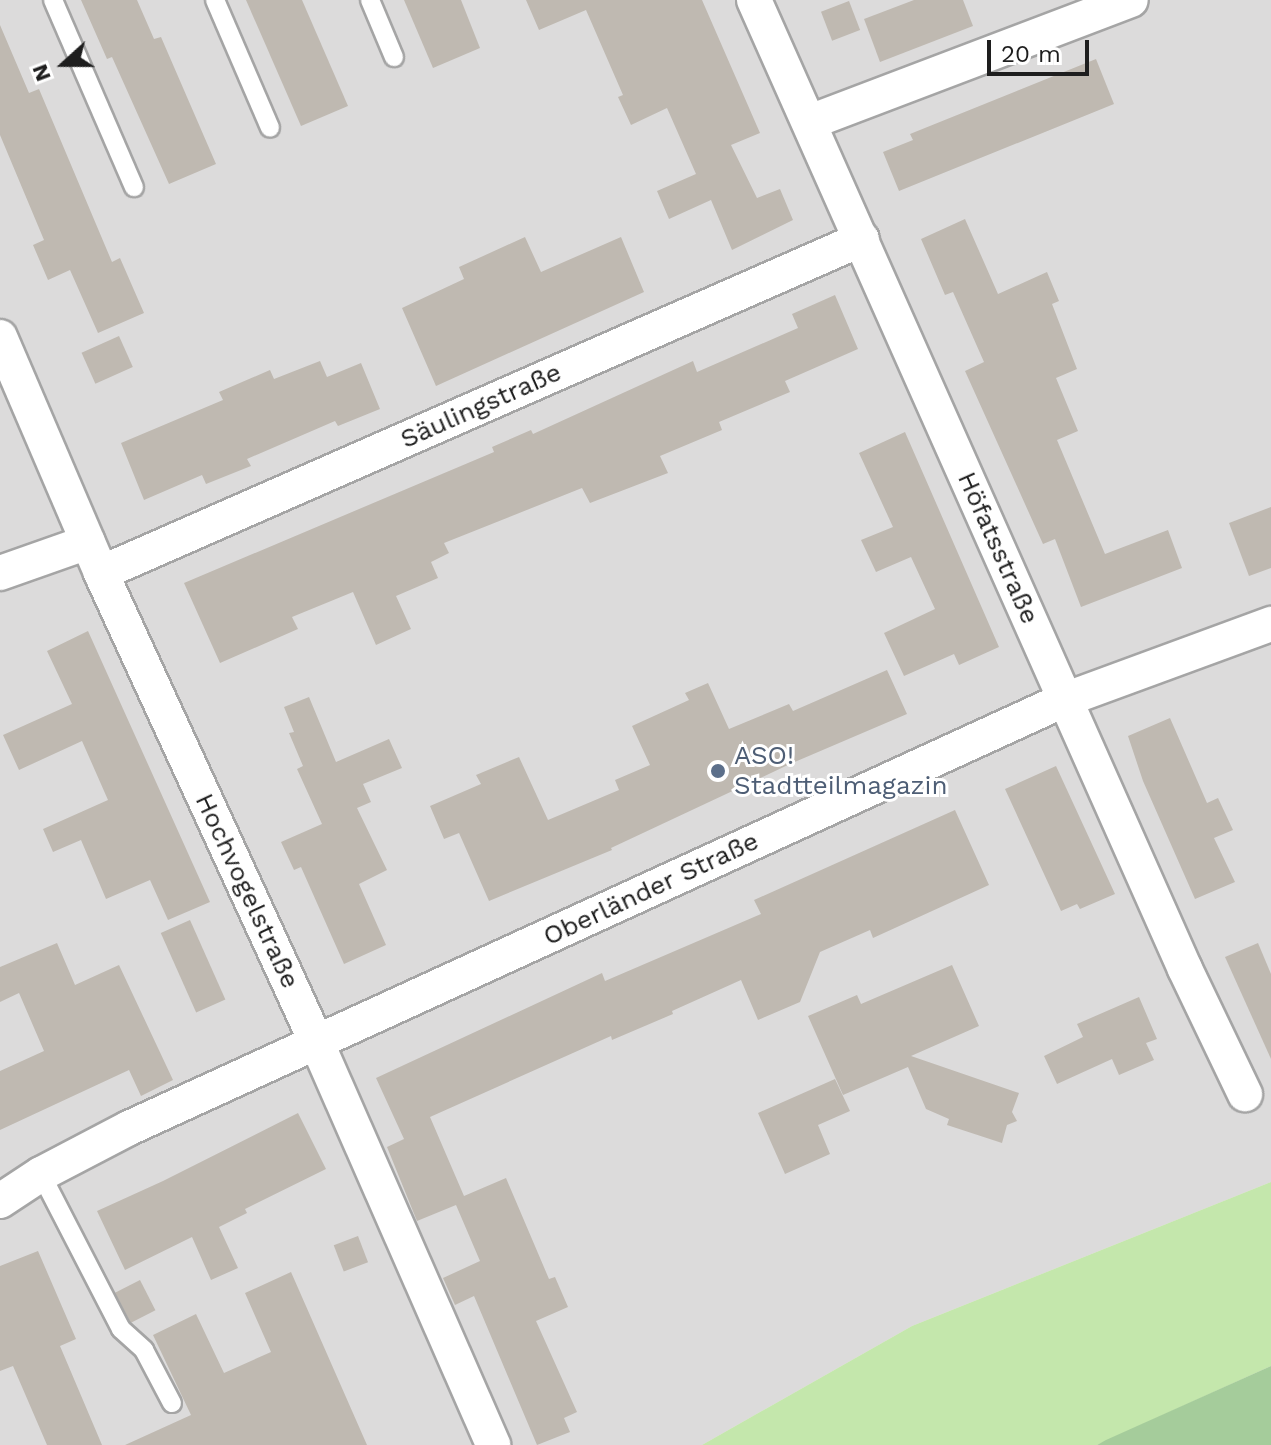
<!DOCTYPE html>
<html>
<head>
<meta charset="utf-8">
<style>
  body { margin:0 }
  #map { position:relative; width:1271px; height:1445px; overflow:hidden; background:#efece5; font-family:"Work Sans",sans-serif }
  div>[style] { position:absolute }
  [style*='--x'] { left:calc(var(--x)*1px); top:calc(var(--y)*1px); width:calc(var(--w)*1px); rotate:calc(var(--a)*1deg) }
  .residential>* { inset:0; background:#dcdbdb }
  .grass>* { inset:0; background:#c4e7ac }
  .forest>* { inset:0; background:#a5cc9b }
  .building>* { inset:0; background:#bfb9b1; transform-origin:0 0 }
  .roads { filter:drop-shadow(2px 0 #a5a5a5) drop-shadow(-2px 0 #a5a5a5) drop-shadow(0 2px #a5a5a5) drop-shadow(0 -2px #a5a5a5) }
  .lane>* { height:18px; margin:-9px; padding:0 9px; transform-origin:9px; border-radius:9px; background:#fff }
  .street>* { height:34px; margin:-17px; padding:0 17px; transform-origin:17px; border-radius:17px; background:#fff }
  .dots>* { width:22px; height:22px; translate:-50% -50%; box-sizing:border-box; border:4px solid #fff; border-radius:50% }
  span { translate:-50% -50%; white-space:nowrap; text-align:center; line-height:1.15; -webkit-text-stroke:6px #fff; paint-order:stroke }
  .street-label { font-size:26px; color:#1e1e1e }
  .service-label { font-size:26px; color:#4e5e75 }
  .left { translate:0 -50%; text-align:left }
  .north { position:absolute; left:24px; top:24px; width:80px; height:80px; -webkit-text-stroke:6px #fff; paint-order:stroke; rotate:249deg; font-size:22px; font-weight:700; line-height:32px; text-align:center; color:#1e1e1e }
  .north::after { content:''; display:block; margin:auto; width:28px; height:36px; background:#1e1e1e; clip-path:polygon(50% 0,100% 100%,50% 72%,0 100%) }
  .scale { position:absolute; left:987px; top:40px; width:102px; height:36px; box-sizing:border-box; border:4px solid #1e1e1e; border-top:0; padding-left:10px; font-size:24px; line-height:28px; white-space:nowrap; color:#1e1e1e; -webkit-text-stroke:6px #fff; paint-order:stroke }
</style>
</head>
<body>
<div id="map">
  <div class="residential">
    <div style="clip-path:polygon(0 0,1271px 0,1271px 1182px,912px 1326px,702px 1445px,0 1445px)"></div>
  </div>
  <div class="grass">
    <div style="clip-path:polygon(1271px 1182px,1271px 1366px,1097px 1445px,702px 1445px,912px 1326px)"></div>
  </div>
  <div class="forest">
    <div style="clip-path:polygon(1271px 1366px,1271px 1445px,1097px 1445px,1106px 1440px)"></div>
  </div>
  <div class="building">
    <div style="clip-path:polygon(81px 0,137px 0,154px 39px,161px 37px,216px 164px,169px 184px,112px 57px,107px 59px)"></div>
    <div style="clip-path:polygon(246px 0,302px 0,348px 106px,301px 126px)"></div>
    <div style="clip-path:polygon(404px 0,461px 0,480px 48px,433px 68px)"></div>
    <div style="clip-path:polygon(526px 0,702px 0,760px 133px,731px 145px,757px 198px,780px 189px,793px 220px,732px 250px,711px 200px,669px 219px,657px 191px,696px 174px,667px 108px,631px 125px,618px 97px,623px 95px,586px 10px,539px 30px)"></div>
    <div style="clip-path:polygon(914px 0,963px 0,973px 26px,880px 62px,864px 19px)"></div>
    <div style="left:849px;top:1px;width:31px;height:30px;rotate:69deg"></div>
    <div style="clip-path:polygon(0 25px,29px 93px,39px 89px,112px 262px,120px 258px,144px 313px,98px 333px,70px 270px,48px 280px,33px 245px,44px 240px,0 135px)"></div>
    <div style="clip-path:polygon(1096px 59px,1114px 104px,899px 191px,883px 152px,913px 140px,910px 134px)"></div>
    <div style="clip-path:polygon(965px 219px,998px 294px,1047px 272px,1059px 301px,1052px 304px,1077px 369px,1056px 378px,1078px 431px,1057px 440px,1105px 554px,1168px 530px,1182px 568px,1081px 607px,1055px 539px,1043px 544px,965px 371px,984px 362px,953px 292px,945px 295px,921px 239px)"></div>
    <div style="clip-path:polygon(525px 237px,541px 272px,621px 237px,644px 292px,436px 386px,402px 308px,464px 279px,459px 267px)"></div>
    <div style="clip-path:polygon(835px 295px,858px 349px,785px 381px,790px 392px,719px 422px,722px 430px,660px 456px,668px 473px,590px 503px,582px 488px,444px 543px,449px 553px,431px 562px,438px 578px,396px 596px,411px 629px,376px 645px,353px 592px,292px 617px,298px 629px,220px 663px,184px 583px,494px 452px,492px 447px,531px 430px,533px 434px,693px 361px,697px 372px,798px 328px,792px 314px)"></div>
    <div style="left:119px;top:336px;width:34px;height:41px;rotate:66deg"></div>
    <div style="clip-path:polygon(320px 361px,327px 377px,361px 363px,380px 409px,338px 426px,335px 421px,247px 459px,251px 466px,206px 484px,202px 475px,144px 500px,121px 443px,223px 400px,219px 392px,270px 370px,274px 379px)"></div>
    <div style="clip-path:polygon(905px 432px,999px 647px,959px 665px,954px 654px,904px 676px,884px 633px,935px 609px,911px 557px,876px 572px,861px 540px,893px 527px,859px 453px)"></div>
    <div style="clip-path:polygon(1271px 507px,1271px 568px,1249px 576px,1229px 523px)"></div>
    <div style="clip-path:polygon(88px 631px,210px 902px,168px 920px,150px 880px,106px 899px,81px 840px,53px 852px,43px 829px,108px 800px,82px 741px,19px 770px,3px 735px,72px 704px,47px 651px)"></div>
    <div style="clip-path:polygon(887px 670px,907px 714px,790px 764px,611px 848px,612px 850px,489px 901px,459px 833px,444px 839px,430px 806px,481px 784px,476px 775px,519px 757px,548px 820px,619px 790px,615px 780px,650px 765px,632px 726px,689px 700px,685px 693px,708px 683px,729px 729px,789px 704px,793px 711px)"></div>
    <div style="clip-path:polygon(309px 697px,336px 762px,389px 739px,402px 768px,363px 784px,371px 802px,357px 808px,387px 870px,359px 884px,386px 945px,344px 964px,301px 867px,294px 870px,281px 842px,322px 824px,297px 769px,303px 766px,289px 733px,294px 732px,284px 707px)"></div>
    <div style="clip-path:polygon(1170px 718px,1207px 803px,1218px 798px,1233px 830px,1214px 838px,1235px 882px,1195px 899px,1143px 781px,1128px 736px)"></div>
    <div style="clip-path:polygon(1056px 766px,1115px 894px,1080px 909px,1077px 904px,1061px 911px,1005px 789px)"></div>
    <div style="clip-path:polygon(955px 810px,989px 885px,873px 938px,870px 930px,820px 952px,800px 1002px,758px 1020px,741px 980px,672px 1011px,673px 1014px,612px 1040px,611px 1036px,430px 1117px,464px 1196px,506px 1178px,549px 1279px,555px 1277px,568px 1307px,536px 1321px,577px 1412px,564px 1418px,570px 1432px,537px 1445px,474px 1296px,455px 1305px,443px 1278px,480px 1261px,456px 1205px,417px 1221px,387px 1147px,404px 1139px,376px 1078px,602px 973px,605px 981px,761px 914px,754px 900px)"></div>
    <div style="left:190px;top:920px;width:87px;height:32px;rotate:66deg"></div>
    <div style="clip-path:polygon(57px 943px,75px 985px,119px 965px,173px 1080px,141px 1096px,129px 1070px,0 1130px,0 1071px,44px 1051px,19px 993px,0 1002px,0 967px)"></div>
    <div style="clip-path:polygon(1258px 943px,1271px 974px,1271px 1059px,1225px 957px)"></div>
    <div style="clip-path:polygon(952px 965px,979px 1026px,911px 1056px,1019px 1093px,1012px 1112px,1017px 1121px,1007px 1125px,1002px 1143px,947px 1125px,949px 1119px,926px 1109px,908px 1067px,843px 1095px,808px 1016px,857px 995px,861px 1004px)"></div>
    <div style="clip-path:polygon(1139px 997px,1157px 1039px,1146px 1043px,1154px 1060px,1119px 1075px,1112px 1059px,1057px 1084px,1044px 1056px,1083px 1037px,1077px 1024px)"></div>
    <div style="clip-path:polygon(835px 1079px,850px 1111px,818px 1125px,830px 1154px,785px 1174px,758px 1113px)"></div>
    <div style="clip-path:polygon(298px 1113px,326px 1169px,245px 1209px,247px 1213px,219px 1227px,238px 1268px,211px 1280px,192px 1237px,125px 1270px,97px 1211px,163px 1181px)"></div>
    <div style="left:358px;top:1236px;width:28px;height:26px;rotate:69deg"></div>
    <div style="clip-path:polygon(38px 1251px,76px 1339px,60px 1346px,102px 1445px,47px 1445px,13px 1366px,0 1371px,0 1266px)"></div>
    <div style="clip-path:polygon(291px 1272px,367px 1445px,125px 1445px,191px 1415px,153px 1335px,196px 1314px,224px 1373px,271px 1352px,245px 1293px)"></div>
    <div style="left:140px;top:1280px;width:34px;height:28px;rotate:63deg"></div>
  </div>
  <div class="roads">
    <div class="lane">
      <div style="--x:53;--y:0;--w:204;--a:66.6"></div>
      <div style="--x:215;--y:0;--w:139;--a:66.7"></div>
      <div style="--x:370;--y:0;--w:62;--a:67.2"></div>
      <div style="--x:41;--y:1174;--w:174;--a:62.7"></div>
      <div style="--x:121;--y:1329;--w:31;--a:42"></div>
      <div style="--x:144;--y:1350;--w:60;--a:62.2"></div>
    </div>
    <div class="street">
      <div style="--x:754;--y:0;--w:1061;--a:66.02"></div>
      <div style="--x:1185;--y:969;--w:139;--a:64.4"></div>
      <div style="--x:810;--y:122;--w:343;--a:-20.8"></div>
      <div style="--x:0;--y:337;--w:257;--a:66.8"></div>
      <div style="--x:101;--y:573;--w:515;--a:65.33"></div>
      <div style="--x:316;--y:1041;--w:441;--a:66.3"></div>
      <div style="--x:0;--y:573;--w:93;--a:-19.4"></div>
      <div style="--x:101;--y:573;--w:831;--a:-23.7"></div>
      <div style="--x:0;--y:1201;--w:49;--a:-33.4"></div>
      <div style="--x:41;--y:1174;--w:99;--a:-27.6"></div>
      <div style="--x:129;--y:1128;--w:1028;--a:-24.6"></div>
      <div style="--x:1064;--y:700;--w:221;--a:-20.2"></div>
    </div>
  </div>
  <div class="dots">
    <div style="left:718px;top:771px;background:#5c6f8a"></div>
  </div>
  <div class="street-label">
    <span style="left:481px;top:406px;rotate:-24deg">Säulingstraße</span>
    <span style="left:998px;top:548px;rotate:66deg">Höfatsstraße</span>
    <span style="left:651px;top:889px;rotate:-25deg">Oberländer Straße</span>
    <span style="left:247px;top:891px;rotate:65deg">Hochvogelstraße</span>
  </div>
  <div class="service-label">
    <span class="left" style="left:734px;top:771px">ASO!<br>Stadtteilmagazin</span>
  </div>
  <div class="north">N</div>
  <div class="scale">20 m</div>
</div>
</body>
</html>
